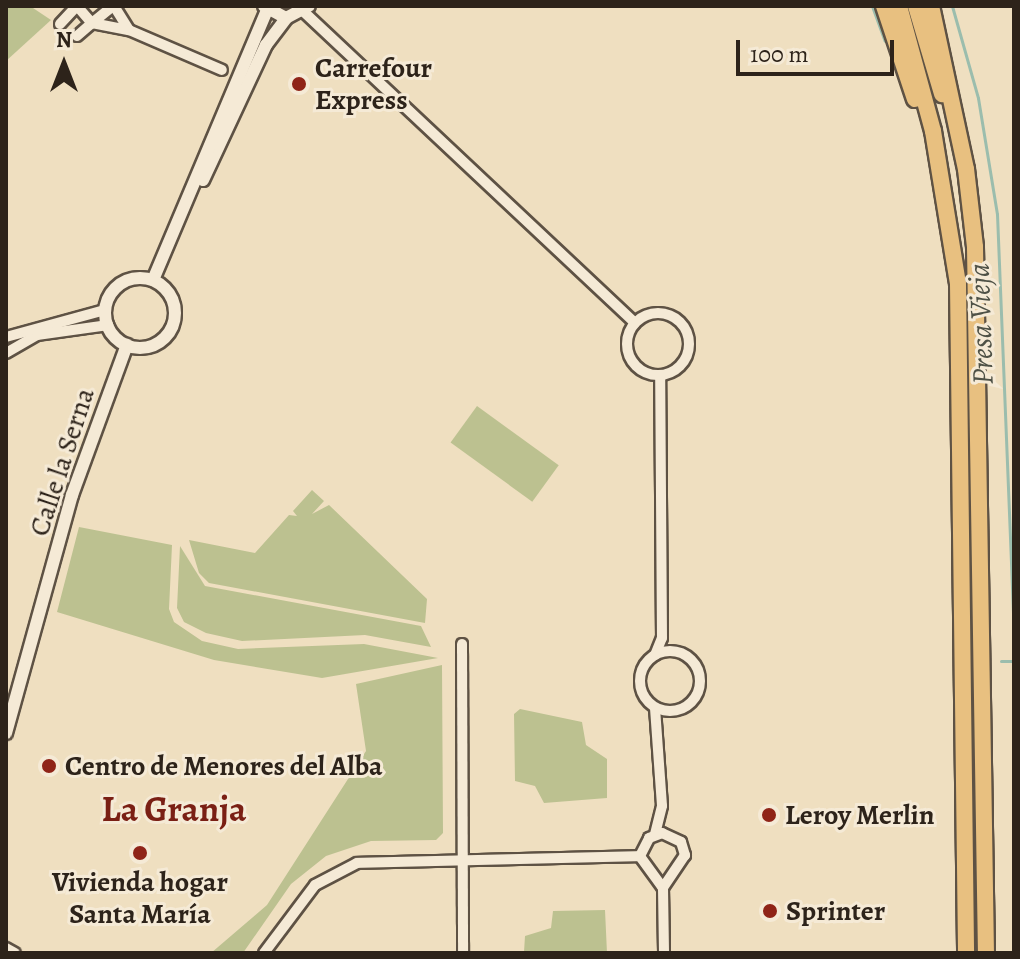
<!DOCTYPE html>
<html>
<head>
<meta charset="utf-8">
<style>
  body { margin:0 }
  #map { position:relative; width:1020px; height:959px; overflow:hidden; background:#efdfc0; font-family:Alegreya,serif }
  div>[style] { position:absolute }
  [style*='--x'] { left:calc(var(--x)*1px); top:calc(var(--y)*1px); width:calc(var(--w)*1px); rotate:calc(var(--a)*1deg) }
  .green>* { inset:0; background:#bcc190; transform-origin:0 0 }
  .stream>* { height:3px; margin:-1.5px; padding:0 1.5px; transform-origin:1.5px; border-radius:1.5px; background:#9bbdad }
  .roads { filter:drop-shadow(2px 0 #5e5244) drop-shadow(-2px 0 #5e5244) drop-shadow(0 2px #5e5244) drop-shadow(0 -2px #5e5244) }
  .minor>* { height:10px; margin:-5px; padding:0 5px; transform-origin:5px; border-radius:5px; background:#f5ead6 }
  .minor>.ring { margin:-5px; padding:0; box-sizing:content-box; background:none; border:10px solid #f5ead6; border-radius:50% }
  .tertiary>* { height:12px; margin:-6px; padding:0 6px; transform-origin:6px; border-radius:6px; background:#f5ead6 }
  .tertiary>.ring { margin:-6px; padding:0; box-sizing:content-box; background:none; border:12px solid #f5ead6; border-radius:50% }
  .trunk>* { height:16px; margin:-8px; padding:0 8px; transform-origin:8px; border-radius:8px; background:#e8c080 }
  .dots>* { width:22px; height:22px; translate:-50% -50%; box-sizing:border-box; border:4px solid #f5ead6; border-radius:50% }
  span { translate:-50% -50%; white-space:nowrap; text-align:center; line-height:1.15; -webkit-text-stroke:6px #f5ead6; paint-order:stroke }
  .poi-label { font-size:28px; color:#2d231a; font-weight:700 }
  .left { translate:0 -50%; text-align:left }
  .street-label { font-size:28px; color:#2d231a }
  .water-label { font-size:30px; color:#4e5146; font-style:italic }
  .district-label { font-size:36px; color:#7a1f14; font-weight:700 }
  .frame { position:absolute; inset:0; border:8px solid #2d231a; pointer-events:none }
  .north { position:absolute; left:24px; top:24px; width:80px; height:80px; -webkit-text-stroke:6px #f5ead6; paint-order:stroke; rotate:0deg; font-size:22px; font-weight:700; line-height:32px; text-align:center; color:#2d231a }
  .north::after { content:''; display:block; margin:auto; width:28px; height:36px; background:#2d231a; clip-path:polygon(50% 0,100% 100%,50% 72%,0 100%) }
  .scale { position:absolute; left:736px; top:40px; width:158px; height:36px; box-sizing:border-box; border:4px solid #2d231a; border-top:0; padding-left:10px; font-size:24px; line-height:28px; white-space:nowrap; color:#2d231a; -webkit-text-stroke:6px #f5ead6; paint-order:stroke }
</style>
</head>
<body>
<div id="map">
  <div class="green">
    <div style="clip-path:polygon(6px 6px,30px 6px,51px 20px,6px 61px)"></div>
    <div style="left:477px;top:406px;width:101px;height:45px;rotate:36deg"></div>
    <div style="clip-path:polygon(312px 490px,324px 501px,312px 514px,329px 505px,427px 599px,425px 623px,209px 583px,199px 573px,189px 540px,255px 553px,289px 515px,297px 516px,293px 511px)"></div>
    <div style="clip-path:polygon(79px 527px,172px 545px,169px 609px,174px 622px,202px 641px,238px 649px,364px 644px,438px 658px,322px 678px,214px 660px,57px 612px)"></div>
    <div style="clip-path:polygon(180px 546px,205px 586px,421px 626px,431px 647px,365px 635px,242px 641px,206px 633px,184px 622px,177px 608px)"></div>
    <div style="clip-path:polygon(442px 665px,443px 833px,436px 840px,371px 841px,326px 856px,291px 884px,243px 953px,211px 953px,267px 905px,366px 751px,356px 684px)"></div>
    <div style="clip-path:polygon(520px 709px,582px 722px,586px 745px,607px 759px,607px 798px,544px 803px,535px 786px,515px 781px,514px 714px)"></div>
    <div style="clip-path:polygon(605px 910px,607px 953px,524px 952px,525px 936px,551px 928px,553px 911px)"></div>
  </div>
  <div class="stream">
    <div style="--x:872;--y:6;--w:37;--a:70"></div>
    <div style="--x:952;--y:6;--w:96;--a:74.2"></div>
    <div style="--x:978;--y:98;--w:118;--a:80.7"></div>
    <div style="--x:997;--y:214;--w:417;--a:87.7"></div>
    <div style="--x:1001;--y:661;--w:13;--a:0"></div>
  </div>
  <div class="roads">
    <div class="minor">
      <div style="--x:77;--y:6;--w:23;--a:49"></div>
      <div style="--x:92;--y:23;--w:27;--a:-39"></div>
      <div style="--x:114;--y:6;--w:28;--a:58"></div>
      <div style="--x:304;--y:12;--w:454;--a:43.2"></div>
      <div style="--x:60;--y:24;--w:25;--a:-47"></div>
      <div style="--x:77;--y:36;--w:20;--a:-41"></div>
      <div style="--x:92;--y:23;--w:38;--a:11"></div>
      <div style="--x:129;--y:30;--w:101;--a:23.3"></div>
      <div class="ring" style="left:627px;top:313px;width:52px;height:52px"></div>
      <div style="--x:6;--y:337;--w:103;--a:-15.3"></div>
      <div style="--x:6;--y:353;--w:36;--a:-30"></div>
      <div style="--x:37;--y:335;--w:72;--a:-8"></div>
      <div style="--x:462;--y:644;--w:309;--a:89.8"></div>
      <div class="ring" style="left:640px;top:651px;width:50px;height:50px"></div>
      <div style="--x:655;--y:655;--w:18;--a:-68"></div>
      <div style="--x:662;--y:638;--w:263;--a:-90.4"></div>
      <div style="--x:655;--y:708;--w:98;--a:85.9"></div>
      <div style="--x:662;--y:806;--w:30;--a:104"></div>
      <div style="--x:663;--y:888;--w:39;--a:-126"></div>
      <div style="--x:640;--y:856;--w:20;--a:-63"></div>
      <div style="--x:649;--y:838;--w:14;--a:-21"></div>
      <div style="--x:662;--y:833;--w:21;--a:25"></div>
      <div style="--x:681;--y:842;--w:14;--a:73"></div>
      <div style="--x:685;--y:855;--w:40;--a:124"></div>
      <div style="--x:663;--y:888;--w:65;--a:89.1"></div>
      <div style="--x:6;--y:948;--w:10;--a:29"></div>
      <div style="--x:264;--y:953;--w:85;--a:-53.1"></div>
      <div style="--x:315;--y:885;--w:47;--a:-27.6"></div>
      <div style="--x:357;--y:863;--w:283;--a:-1.4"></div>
    </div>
    <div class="tertiary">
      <div style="--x:264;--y:6;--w:25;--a:29"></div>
      <div style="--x:286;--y:18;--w:26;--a:-28"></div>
      <div style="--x:203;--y:180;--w:149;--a:-65"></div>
      <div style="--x:266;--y:45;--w:34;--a:-53"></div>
      <div class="ring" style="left:105px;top:278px;width:58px;height:58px"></div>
      <div style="--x:153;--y:280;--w:293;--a:-67.1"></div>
      <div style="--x:6;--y:733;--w:247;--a:-74.5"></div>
      <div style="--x:72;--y:495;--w:160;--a:-69.9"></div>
    </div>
    <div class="trunk">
      <div style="--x:884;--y:6;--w:98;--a:71.6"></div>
      <div style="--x:899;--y:6;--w:130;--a:74.8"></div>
      <div style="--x:933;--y:131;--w:155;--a:80.7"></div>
      <div style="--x:958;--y:284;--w:669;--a:89.31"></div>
      <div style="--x:916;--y:6;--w:92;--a:73.5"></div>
      <div style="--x:931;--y:6;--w:167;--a:77.9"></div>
      <div style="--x:966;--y:169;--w:79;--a:83.4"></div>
      <div style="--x:975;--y:247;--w:706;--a:89.11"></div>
    </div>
  </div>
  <div class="dots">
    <div style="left:299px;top:84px;background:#8f2418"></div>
    <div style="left:49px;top:766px;background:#8f2418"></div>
    <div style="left:769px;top:815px;background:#8f2418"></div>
    <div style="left:140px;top:853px;background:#8f2418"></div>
    <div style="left:770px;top:911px;background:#8f2418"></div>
  </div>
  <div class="poi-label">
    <span class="left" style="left:315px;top:84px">Carrefour<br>Express</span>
    <span class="left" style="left:65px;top:766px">Centro de Menores del Alba</span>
    <span class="left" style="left:785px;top:815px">Leroy Merlin</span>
    <span style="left:140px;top:898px">Vivienda hogar<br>Santa María</span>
    <span class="left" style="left:786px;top:911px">Sprinter</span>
  </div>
  <div class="street-label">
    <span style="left:62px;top:462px;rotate:-72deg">Calle la Serna</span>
  </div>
  <div class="water-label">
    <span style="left:981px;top:324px;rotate:-92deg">Presa Vieja</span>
  </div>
  <div class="district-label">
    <span style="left:174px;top:809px">La Granja</span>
  </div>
  <div class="frame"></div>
  <div class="north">N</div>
  <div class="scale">100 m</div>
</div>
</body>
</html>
